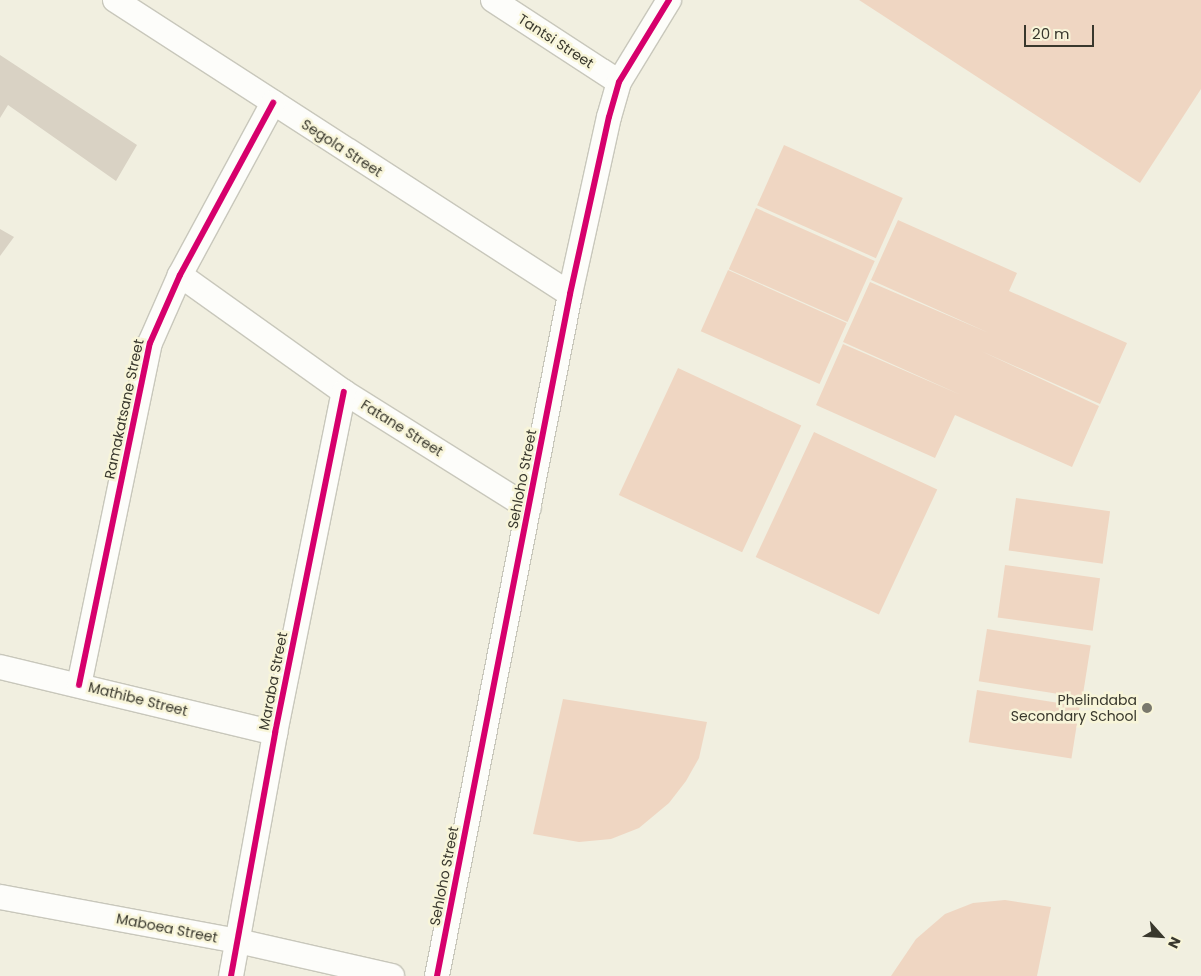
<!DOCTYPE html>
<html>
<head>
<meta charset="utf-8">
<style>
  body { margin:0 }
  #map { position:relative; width:1201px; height:976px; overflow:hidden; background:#f1efe0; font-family:Poppins,sans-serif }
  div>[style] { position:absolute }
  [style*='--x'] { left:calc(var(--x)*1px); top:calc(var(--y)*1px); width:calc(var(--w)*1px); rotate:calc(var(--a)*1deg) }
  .green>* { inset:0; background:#efd6c2; transform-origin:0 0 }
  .building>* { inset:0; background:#d9d2c4 }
  .roads { filter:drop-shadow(1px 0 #c8c7bb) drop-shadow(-1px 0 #c8c7bb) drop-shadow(0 1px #c8c7bb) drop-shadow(0 -1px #c8c7bb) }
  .street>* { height:24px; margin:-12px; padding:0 12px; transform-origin:12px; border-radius:12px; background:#fdfdfa }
  .cycleway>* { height:6px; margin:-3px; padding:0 3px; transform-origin:3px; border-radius:3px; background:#d6006c }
  .dots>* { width:14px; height:14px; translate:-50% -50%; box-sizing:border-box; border:2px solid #f8f5d9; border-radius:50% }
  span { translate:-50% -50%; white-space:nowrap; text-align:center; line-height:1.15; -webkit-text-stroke:5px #f8f5d9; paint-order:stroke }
  .street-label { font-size:14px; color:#39382d }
  .poi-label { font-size:14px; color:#39382d }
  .right { translate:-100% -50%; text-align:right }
  .north { position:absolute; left:1136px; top:911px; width:50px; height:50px; -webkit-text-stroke:4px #f8f5d9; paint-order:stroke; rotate:116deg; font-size:14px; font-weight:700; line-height:20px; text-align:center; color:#39382d }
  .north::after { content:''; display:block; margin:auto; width:18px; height:22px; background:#39382d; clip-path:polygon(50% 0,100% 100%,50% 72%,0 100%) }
  .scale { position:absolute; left:1024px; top:25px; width:70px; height:22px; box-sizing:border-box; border:2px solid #39382d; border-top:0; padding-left:6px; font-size:15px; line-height:18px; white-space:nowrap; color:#39382d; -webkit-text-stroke:4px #f8f5d9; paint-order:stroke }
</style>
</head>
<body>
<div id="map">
  <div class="green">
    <div style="clip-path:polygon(859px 0,1201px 0,1201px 89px,1140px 183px)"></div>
    <div style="left:784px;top:145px;width:130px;height:66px;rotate:24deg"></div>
    <div style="left:756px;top:208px;width:130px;height:67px;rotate:24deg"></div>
    <div style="clip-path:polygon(898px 220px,1017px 273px,1009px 291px,1127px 343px,1100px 404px,981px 351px,1099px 406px,1072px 467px,955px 415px,935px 458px,816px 405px,843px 344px,961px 395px,843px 342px,870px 282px,989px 333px,871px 280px)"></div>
    <div style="left:728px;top:270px;width:130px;height:67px;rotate:24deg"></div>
    <div style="left:678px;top:368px;width:136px;height:140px;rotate:25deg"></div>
    <div style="left:814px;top:432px;width:136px;height:138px;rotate:25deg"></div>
    <div style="left:1016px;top:498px;width:95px;height:53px;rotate:8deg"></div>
    <div style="left:1005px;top:565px;width:96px;height:53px;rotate:8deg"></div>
    <div style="left:987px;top:629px;width:105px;height:53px;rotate:9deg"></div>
    <div style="left:977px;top:690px;width:104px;height:53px;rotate:9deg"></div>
    <div style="clip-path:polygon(563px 699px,707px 722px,699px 758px,686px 781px,669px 803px,639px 828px,611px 839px,579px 842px,533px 834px)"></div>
    <div style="clip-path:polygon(1005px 900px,1051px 907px,1037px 976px,891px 976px,916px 939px,945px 914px,973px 903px)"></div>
  </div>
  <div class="building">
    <div style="clip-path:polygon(0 55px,137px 145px,116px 181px,8px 105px,0 118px)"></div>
    <div style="clip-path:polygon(0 229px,14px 237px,0 256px)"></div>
  </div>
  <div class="roads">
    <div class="street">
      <div style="--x:115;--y:0;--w:542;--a:32.87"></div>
      <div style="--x:493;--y:0;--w:150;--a:33.1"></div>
      <div style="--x:180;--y:275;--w:201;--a:35.5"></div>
      <div style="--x:344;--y:392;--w:218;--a:32.1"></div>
      <div style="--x:0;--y:667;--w:283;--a:13.5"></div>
      <div style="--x:79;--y:685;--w:349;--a:-78.3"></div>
      <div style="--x:150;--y:343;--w:74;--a:-66.2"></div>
      <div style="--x:180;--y:275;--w:196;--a:-61.6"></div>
      <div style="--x:0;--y:897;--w:242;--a:10.5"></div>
      <div style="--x:238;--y:941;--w:158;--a:12.8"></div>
      <div style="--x:231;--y:976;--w:247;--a:-79.7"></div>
      <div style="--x:275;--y:733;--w:348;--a:-78.6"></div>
      <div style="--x:437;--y:976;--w:695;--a:-78.96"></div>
      <div style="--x:570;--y:294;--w:181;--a:-77.6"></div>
      <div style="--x:609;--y:117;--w:36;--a:-74"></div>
      <div style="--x:619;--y:82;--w:96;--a:-58.6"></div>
    </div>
  </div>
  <div class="cycleway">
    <div style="--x:79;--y:685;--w:349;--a:-78.3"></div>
    <div style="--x:150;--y:343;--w:74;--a:-66.2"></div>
    <div style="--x:180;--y:275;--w:196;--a:-61.6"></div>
    <div style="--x:231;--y:976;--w:247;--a:-79.7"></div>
    <div style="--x:275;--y:733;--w:348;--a:-78.6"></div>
    <div style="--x:437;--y:976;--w:695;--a:-78.96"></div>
    <div style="--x:570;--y:294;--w:181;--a:-77.6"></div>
    <div style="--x:609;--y:117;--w:36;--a:-74"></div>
    <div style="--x:619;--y:82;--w:96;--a:-58.6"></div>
  </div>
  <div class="dots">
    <div style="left:1147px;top:708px;background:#79786c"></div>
  </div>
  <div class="street-label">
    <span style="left:556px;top:41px;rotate:33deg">Tantsi Street</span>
    <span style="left:342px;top:148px;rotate:33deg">Segola Street</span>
    <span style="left:124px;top:409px;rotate:-78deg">Ramakatsane Street</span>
    <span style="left:402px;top:428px;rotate:32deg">Fatane Street</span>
    <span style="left:522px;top:479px;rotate:-79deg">Sehloho Street</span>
    <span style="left:273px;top:681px;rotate:-79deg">Maraba Street</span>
    <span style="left:138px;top:699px;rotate:14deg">Mathibe Street</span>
    <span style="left:444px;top:876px;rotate:-79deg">Sehloho Street</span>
    <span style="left:167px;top:928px;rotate:11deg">Maboea Street</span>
  </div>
  <div class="poi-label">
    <span class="right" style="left:1137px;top:708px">Phelindaba<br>Secondary School</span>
  </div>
  <div class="north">N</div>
  <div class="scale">20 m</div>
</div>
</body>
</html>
